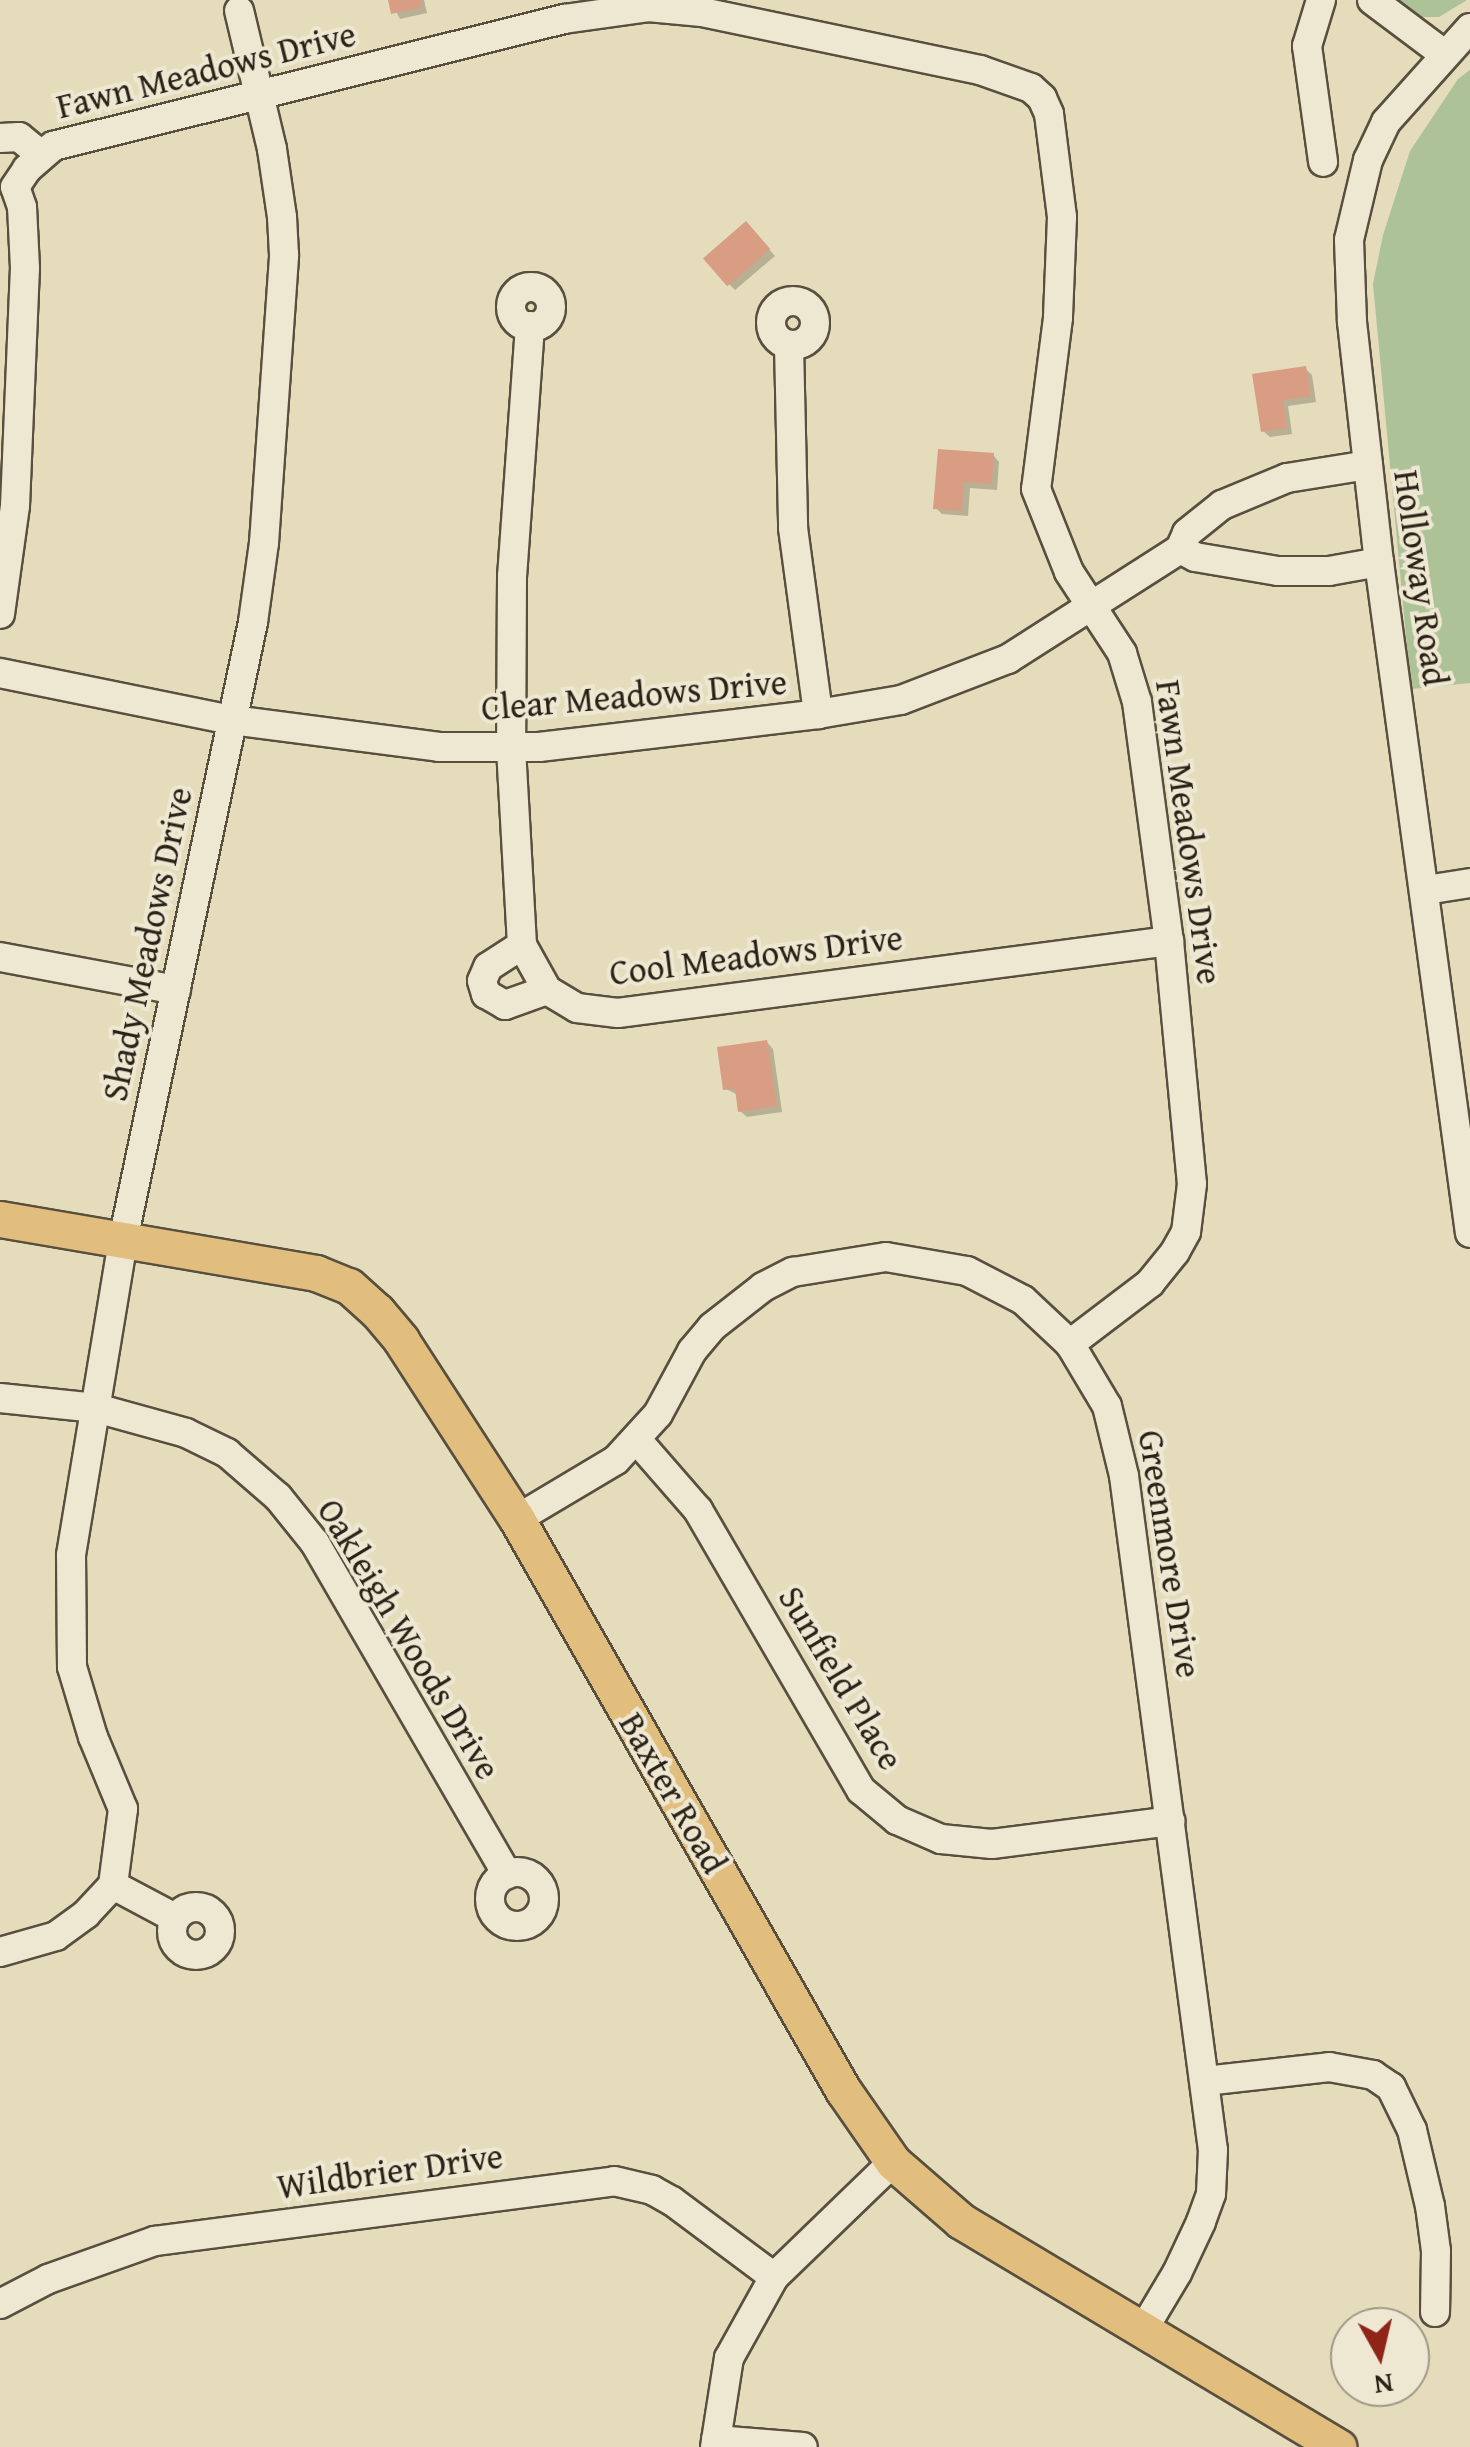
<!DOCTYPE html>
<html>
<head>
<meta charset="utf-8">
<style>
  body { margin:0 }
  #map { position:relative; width:1470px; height:2447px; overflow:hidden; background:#e5dcbb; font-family:"Gentium Book Plus",serif }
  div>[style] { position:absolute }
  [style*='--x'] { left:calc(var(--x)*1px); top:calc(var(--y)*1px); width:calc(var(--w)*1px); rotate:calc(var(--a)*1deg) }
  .green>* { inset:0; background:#adc296 }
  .shadow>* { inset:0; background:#0003 }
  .building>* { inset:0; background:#d89d82; transform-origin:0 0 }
  .roads { filter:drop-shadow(2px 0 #594f3f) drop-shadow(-2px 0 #594f3f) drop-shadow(0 2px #594f3f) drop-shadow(0 -2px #594f3f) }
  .minor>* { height:28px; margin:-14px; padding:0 14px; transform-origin:14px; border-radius:14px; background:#eee8d3 }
  .minor>.ring { margin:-14px; padding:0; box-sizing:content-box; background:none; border:28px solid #eee8d3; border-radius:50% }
  .major>* { height:35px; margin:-17.5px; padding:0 17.5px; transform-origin:17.5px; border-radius:17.5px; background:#e2be7e }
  span { translate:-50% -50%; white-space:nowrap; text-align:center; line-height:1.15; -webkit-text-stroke:8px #eee8d3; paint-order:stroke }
  .street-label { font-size:35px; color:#2a2016 }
  .north { position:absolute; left:1330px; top:2307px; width:100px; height:100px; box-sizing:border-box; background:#eee8d3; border:2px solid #a09887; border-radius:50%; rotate:172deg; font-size:28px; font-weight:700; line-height:40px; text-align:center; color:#2a2016 }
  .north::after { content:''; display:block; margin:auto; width:35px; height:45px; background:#8f2418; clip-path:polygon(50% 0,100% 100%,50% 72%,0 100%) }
</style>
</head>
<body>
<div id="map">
  <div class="green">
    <div style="clip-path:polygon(1391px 0,1467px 0,1439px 17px,1418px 17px)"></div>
    <div style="clip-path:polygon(1470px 70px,1470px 683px,1411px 689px,1373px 284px,1383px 235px,1410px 151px,1458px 79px)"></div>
  </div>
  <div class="shadow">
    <div style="clip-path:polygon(390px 0,424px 0,427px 13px,400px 19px)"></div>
    <div style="clip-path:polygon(752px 230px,775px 256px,735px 290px,729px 284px)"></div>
    <div style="clip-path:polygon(1305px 368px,1312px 375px,1316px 402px,1288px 406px,1292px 434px,1270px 437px,1263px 431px,1255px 376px)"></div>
    <div style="clip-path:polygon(993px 455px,999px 462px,997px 490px,970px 488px,968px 516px,942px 514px,936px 508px)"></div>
    <div style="clip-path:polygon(767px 1042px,773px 1049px,782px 1112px,747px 1117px,740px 1111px,738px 1095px,726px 1089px)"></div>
  </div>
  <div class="building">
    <div style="clip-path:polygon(388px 0,420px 0,422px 7px,391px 14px)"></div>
    <div style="left:746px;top:221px;width:37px;height:57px;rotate:49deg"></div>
    <div style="clip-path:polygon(1306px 366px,1311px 396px,1283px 400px,1287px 428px,1261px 432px,1252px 374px)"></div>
    <div style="clip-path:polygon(938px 449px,994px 453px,992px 484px,964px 482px,962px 511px,933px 509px)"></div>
    <div style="clip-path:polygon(767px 1040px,777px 1106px,738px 1112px,735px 1089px,723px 1090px,717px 1047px)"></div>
  </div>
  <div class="roads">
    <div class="minor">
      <div style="--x:1321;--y:0;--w:48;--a:106.9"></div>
      <div style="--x:1307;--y:46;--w:117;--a:82.1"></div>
      <div style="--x:1372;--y:0;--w:90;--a:36.9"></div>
      <div style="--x:1470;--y:28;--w:126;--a:131.8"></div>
      <div style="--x:1386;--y:122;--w:42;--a:115.3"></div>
      <div style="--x:1368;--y:160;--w:82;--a:103.4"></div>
      <div style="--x:1349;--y:240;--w:82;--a:87.9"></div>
      <div style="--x:1352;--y:322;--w:242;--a:83.6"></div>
      <div style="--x:1379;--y:562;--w:677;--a:82.28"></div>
      <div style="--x:0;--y:138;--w:19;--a:-3"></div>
      <div style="--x:19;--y:137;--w:28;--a:39"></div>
      <div class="ring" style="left:511px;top:287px;width:12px;height:12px"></div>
      <div class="ring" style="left:771px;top:301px;width:16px;height:16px"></div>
      <div style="--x:530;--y:326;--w:252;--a:94.1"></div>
      <div style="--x:512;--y:577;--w:171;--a:90.3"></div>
      <div style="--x:511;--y:748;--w:197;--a:86.8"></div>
      <div style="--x:522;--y:945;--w:51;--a:60.9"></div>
      <div style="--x:547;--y:990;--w:35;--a:31"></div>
      <div style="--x:577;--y:1008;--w:41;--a:7"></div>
      <div style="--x:618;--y:1013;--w:556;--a:-7.44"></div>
      <div style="--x:789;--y:345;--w:183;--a:88.7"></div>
      <div style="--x:793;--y:528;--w:188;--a:82.3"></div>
      <div style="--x:1180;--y:549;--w:17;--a:28"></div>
      <div style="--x:1195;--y:557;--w:84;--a:9.6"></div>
      <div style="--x:1278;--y:571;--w:51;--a:0"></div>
      <div style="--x:1329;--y:571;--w:51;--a:-10.2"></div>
      <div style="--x:0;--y:614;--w:109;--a:-82.1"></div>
      <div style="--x:15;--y:506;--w:238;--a:-87.6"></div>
      <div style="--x:25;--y:268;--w:61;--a:-92.8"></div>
      <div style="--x:22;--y:207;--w:21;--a:-109"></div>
      <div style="--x:15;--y:187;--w:22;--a:-56"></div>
      <div style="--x:27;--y:169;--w:35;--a:-41"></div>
      <div style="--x:53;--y:146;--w:527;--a:-13.96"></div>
      <div style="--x:564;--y:19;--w:85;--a:-8.1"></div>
      <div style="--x:648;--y:7;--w:54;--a:5.3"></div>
      <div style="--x:702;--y:12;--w:284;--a:11.8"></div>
      <div style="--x:980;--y:70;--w:54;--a:19.4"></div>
      <div style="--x:1031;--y:88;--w:15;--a:42"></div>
      <div style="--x:1042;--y:98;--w:17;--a:66"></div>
      <div style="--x:1049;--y:114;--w:104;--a:82.8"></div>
      <div style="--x:1062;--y:217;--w:101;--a:92.3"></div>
      <div style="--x:1058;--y:318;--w:172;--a:97.3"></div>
      <div style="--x:1036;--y:489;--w:89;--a:68.3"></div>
      <div style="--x:1069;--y:572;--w:97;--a:56.8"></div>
      <div style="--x:1122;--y:653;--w:51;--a:73"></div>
      <div style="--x:1137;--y:702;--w:241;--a:82.4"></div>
      <div style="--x:1169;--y:941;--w:244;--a:84.6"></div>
      <div style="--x:1192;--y:1184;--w:48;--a:97.1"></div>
      <div style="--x:1186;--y:1232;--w:23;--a:119"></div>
      <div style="--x:1175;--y:1252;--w:40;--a:129"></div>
      <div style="--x:1150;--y:1283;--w:101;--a:142.7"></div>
      <div style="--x:0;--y:673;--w:237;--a:11.5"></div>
      <div style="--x:232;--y:720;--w:209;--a:7.4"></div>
      <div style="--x:439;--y:747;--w:100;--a:0"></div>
      <div style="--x:539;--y:747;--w:281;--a:-6.7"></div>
      <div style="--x:818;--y:714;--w:84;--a:-9.6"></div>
      <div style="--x:901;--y:700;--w:115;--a:-21"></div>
      <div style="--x:1008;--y:659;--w:204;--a:-32.6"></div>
      <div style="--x:1180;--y:549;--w:17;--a:-66"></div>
      <div style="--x:1187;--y:533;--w:45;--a:-38.7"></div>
      <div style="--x:1222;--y:505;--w:70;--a:-22.6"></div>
      <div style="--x:1287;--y:478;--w:82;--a:-9.1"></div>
      <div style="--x:1426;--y:890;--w:45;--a:-9"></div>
      <div style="--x:522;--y:945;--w:40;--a:147.1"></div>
      <div style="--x:488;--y:967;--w:15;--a:113"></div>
      <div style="--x:482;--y:981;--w:14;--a:73"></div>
      <div style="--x:486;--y:994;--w:22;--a:30"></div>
      <div style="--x:505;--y:1005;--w:45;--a:-19.7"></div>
      <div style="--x:0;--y:957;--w:179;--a:10.6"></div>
      <div style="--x:0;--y:1398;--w:97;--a:5.9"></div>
      <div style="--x:96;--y:1408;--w:93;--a:15.5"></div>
      <div style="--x:186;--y:1433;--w:46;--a:26"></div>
      <div style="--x:227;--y:1453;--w:67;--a:40.8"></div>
      <div style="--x:278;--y:1497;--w:59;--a:51.2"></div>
      <div style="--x:315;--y:1543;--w:383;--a:59.9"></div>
      <div style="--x:637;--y:1440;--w:93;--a:48.9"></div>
      <div style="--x:698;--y:1510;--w:324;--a:59.8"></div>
      <div style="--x:861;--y:1790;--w:47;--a:39.8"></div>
      <div style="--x:897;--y:1820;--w:48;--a:23.4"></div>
      <div style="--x:941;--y:1839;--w:51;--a:5.6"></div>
      <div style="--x:992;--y:1844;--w:180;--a:-7.3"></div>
      <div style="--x:517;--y:1519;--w:115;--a:-30.8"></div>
      <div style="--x:616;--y:1460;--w:62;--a:-47.6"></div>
      <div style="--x:658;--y:1414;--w:72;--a:-61.6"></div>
      <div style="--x:692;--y:1351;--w:31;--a:-50"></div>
      <div style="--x:712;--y:1327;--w:65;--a:-38.1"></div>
      <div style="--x:763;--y:1287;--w:34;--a:-27"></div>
      <div style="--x:793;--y:1272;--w:94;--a:-9.2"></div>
      <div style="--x:886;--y:1257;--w:82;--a:9.8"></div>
      <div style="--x:967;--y:1271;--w:63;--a:27.4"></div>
      <div style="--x:1023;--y:1300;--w:64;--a:43.1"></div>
      <div style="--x:1070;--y:1344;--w:72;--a:59.2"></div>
      <div style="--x:1107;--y:1406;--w:72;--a:76.3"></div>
      <div style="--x:1124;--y:1476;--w:680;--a:82.48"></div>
      <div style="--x:1213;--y:2150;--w:44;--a:92.6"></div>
      <div style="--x:1211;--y:2194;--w:30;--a:110"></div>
      <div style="--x:1201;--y:2222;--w:56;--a:115.2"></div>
      <div style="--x:1177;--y:2273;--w:66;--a:120.8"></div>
      <div class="ring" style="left:490px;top:1872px;width:26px;height:26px"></div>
      <div style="--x:113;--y:1885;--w:77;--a:-82.5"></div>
      <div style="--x:123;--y:1809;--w:78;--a:-112.6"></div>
      <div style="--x:93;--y:1737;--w:73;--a:-106.7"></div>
      <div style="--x:72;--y:1667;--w:112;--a:-90.5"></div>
      <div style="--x:71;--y:1555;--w:319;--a:-80.6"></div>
      <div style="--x:123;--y:1240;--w:632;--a:-78.12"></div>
      <div style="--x:253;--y:622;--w:80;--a:-82.1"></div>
      <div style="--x:264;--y:543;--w:289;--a:-86"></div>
      <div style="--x:284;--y:255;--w:38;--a:-93"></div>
      <div style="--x:282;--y:217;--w:69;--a:-98.4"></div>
      <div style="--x:272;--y:149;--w:142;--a:-103.4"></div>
      <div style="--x:113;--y:1885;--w:70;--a:28"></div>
      <div class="ring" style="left:172px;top:1907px;width:20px;height:20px"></div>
      <div style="--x:0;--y:1952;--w:58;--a:-15.9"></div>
      <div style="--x:56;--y:1936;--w:37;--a:-36"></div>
      <div style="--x:86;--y:1914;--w:40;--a:-47"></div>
      <div style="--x:1205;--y:2081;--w:125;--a:-6.4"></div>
      <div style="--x:1329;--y:2067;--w:45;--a:10.3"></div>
      <div style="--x:1373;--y:2075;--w:22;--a:34"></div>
      <div style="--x:1391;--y:2087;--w:48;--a:64"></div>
      <div style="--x:1412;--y:2130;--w:78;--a:76.7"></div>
      <div style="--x:1430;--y:2206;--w:45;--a:82.4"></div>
      <div style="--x:1436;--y:2251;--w:61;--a:90.9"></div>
      <div style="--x:0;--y:2304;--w:54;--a:-27.5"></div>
      <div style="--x:48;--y:2279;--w:114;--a:-19.6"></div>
      <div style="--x:155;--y:2241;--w:463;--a:-7.4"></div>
      <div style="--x:614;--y:2181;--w:39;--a:13"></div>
      <div style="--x:652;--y:2190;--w:23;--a:29"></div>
      <div style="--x:672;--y:2201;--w:127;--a:36.7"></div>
      <div style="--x:716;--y:2440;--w:87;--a:4.6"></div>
      <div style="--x:715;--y:2447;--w:90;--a:-81.1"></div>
      <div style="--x:729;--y:2358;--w:93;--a:-60.9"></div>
      <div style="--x:774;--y:2277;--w:165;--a:-44"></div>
    </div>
    <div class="major">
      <div style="--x:0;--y:1219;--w:321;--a:9.7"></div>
      <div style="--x:316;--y:1273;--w:35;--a:22"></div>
      <div style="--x:349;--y:1286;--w:38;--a:42"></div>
      <div style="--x:377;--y:1311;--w:38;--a:50"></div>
      <div style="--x:401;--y:1340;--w:213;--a:57.1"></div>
      <div style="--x:517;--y:1519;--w:658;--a:60.28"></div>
      <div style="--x:843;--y:2090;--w:88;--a:55.2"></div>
      <div style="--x:893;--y:2162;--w:90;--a:40.9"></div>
      <div style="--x:961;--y:2221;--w:440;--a:30.9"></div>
    </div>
  </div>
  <div class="street-label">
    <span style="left:206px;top:70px;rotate:-14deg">Fawn Meadows Drive</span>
    <span style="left:1421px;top:578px;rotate:82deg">Holloway Road</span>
    <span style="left:634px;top:695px;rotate:-5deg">Clear Meadows Drive</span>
    <span style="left:1189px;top:832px;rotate:82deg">Fawn Meadows Drive</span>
    <span style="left:147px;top:944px;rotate:-78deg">Shady Meadows Drive</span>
    <span style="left:756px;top:955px;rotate:-7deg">Cool Meadows Drive</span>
    <span style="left:1170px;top:1554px;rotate:81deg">Greenmore Drive</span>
    <span style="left:409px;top:1639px;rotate:59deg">Oakleigh Woods Drive</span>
    <span style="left:841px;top:1678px;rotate:59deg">Sunfield Place</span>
    <span style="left:673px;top:1793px;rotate:60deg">Baxter Road</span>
    <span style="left:390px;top:2171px;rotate:-8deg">Wildbrier Drive</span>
  </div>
  <div class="north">N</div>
</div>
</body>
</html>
